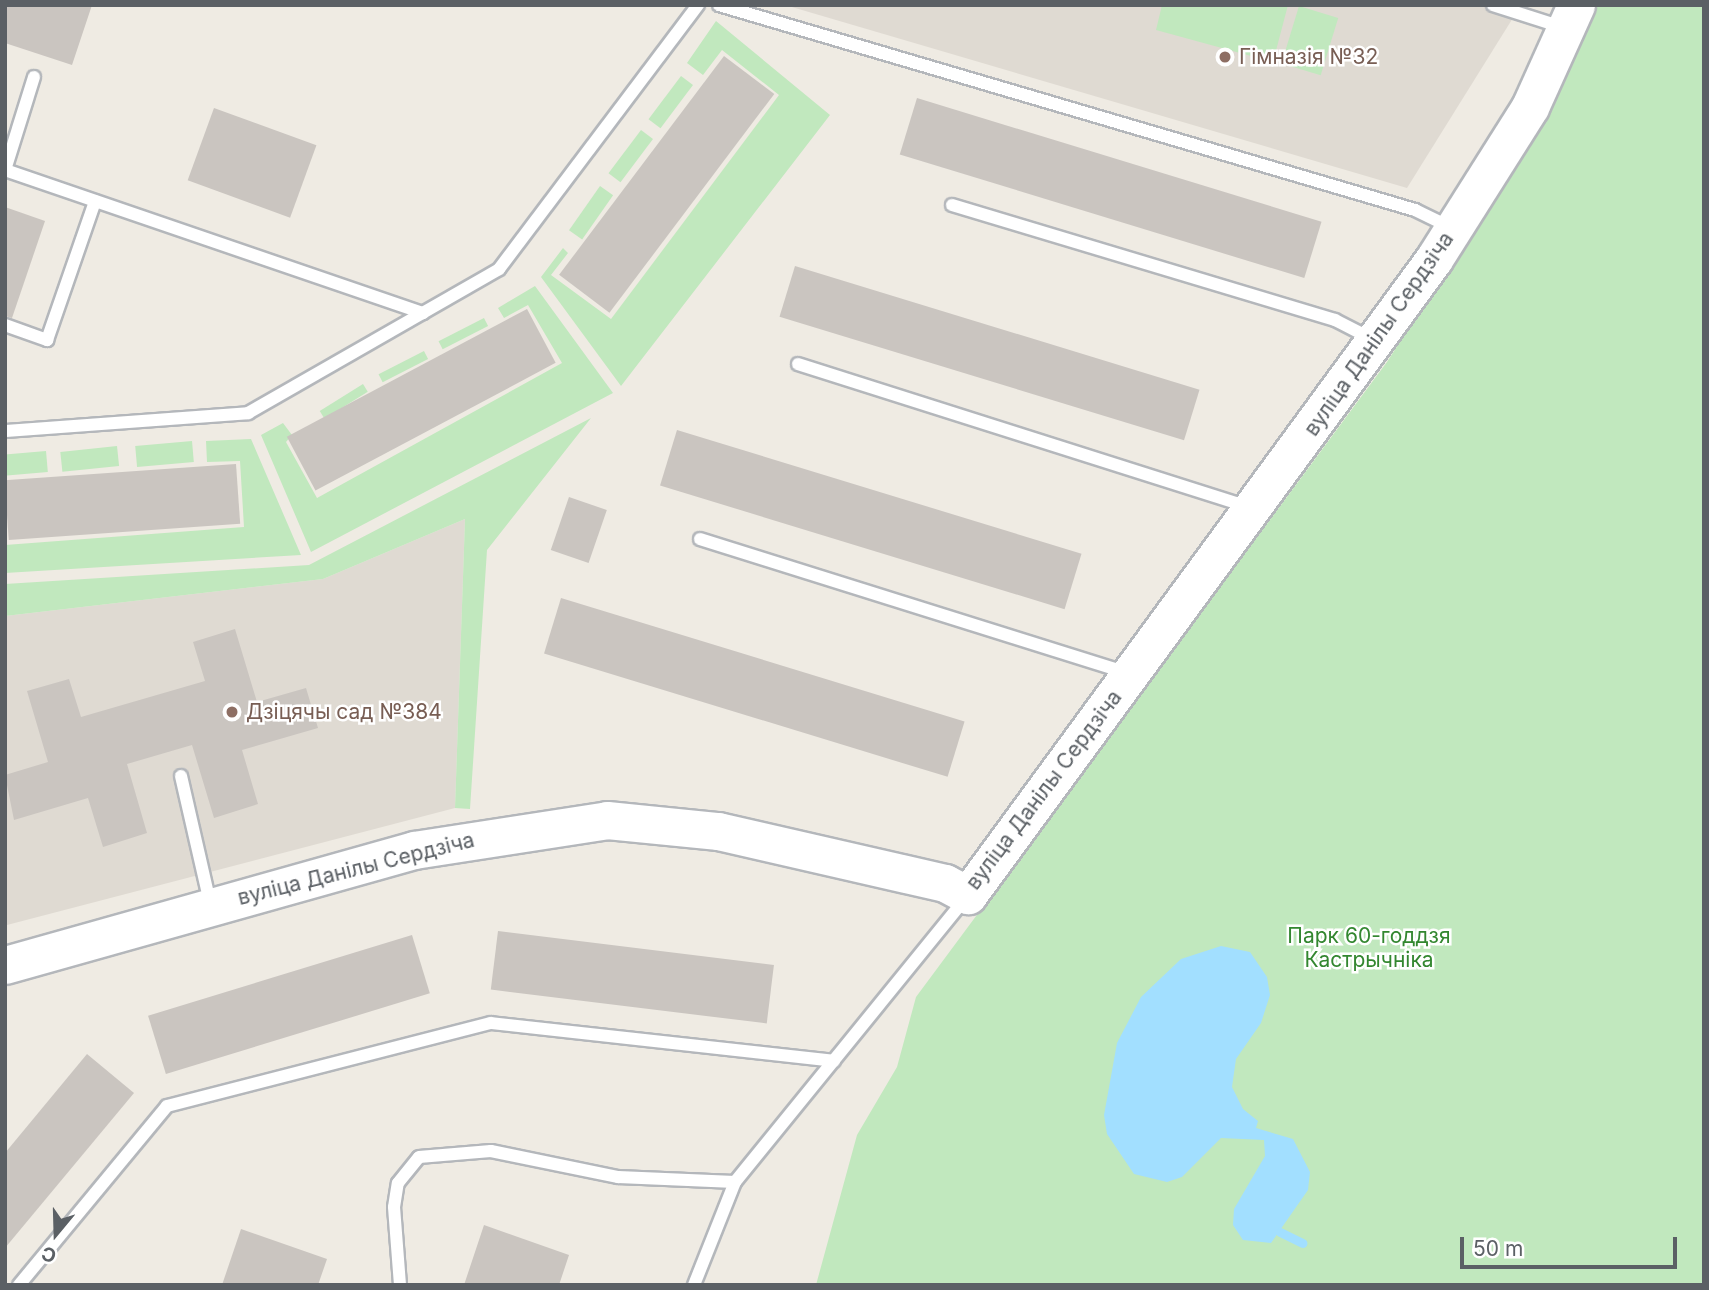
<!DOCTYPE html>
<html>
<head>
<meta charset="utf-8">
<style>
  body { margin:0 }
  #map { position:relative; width:1709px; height:1290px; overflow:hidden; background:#efebe3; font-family:Inter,sans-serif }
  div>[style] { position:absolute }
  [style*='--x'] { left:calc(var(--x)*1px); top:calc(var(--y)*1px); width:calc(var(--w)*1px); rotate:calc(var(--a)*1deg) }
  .education>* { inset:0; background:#dfdad2 }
  .green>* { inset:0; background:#c1e8be; transform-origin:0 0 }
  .water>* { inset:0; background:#a2dfff }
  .stream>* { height:9px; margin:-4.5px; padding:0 4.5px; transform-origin:4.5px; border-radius:4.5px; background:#a2dfff }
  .building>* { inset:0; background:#cac5c0; transform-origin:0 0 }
  .roads { filter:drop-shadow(2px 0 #b4b7bb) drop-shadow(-2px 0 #b4b7bb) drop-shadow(0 2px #b4b7bb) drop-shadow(0 -2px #b4b7bb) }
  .lane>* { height:12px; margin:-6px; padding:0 6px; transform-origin:6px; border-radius:6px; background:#fff }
  .secondary>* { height:37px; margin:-18.5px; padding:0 18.5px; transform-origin:18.5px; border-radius:18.5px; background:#fff }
  .dots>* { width:19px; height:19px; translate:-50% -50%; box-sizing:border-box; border:4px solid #fff; border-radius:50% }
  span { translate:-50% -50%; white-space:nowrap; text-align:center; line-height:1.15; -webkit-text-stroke:5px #fff; paint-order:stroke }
  .education-label { font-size:21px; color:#785e54 }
  .left { translate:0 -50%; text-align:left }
  .street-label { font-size:21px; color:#5b6065 }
  .park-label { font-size:21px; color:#338730 }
  .frame { position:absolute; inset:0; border:7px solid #5b6065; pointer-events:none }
  .north { position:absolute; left:21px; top:1199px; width:70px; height:70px; -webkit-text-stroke:5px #fff; paint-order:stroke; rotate:199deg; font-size:19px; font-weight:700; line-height:28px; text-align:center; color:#5b6065 }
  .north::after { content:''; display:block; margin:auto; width:24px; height:32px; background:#5b6065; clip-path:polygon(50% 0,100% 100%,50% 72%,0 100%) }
  .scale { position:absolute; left:1460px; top:1237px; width:217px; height:32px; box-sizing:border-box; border:4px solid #5b6065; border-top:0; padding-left:9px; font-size:21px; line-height:24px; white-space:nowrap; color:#5b6065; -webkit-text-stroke:5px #fff; paint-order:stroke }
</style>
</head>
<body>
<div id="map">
  <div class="education">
    <div style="clip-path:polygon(785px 5px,1521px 5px,1407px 188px)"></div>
    <div style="clip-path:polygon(465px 519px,455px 808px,7px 925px,5px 616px,323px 579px)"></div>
  </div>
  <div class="green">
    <div style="clip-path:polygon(1162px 5px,1288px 5px,1273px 62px,1156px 30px)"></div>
    <div style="clip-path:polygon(1598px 5px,1704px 5px,1704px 1285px,816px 1285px,857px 1135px,897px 1067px,916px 997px,1387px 362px,1515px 161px)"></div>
    <div style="left:1299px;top:6px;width:41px;height:60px;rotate:17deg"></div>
    <div style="clip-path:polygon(716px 21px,830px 115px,621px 386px,541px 277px,563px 248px,568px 253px,551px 275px,611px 319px,779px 95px,722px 50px,703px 75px,687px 63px)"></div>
    <div style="left:681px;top:76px;width:15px;height:54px;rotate:37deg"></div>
    <div style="left:641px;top:130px;width:15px;height:54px;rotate:37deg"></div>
    <div style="left:600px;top:186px;width:16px;height:54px;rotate:35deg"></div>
    <div style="clip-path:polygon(535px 286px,613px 393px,311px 552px,261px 435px,283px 423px,292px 435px,286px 442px,317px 498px,562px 363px,528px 305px,504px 318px,498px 308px)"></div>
    <div style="left:484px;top:318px;width:9px;height:51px;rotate:63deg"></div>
    <div style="left:424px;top:351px;width:9px;height:51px;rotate:63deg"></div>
    <div style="left:363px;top:384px;width:9px;height:51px;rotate:58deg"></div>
    <div style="clip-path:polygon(591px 418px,487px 550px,470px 809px,455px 808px,465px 519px,323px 579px,5px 616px,5px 584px,309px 565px)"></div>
    <div style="clip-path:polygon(251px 439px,301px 555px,5px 573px,5px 545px,244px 527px,240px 461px,207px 462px,206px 441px)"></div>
    <div style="left:192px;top:441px;width:21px;height:57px;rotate:85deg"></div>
    <div style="left:117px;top:446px;width:20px;height:57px;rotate:84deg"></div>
    <div style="left:46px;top:451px;width:21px;height:41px;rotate:85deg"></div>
  </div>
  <div class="water">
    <div style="clip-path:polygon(1221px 946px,1250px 952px,1267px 977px,1270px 995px,1261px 1023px,1236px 1059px,1232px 1087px,1243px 1109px,1258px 1121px,1256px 1128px,1293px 1139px,1310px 1172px,1308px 1190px,1271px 1243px,1243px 1240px,1233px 1225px,1234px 1209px,1265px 1156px,1264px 1140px,1221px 1138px,1182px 1177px,1167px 1182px,1134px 1174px,1107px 1134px,1104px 1115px,1117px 1043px,1141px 997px,1181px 959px)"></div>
  </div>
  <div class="stream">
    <div style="--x:1280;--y:1232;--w:25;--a:26"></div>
  </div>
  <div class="building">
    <div style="clip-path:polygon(5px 5px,92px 5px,72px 65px,5px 43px)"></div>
    <div style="left:724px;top:56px;width:63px;height:274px;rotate:37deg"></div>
    <div style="left:917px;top:98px;width:423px;height:59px;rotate:17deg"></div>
    <div style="left:214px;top:108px;width:109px;height:77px;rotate:20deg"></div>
    <div style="clip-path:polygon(5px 207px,45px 221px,12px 318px,5px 316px)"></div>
    <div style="left:795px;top:266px;width:423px;height:53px;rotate:17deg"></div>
    <div style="left:527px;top:309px;width:61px;height:272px;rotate:62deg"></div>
    <div style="left:677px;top:430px;width:423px;height:58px;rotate:17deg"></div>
    <div style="left:236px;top:464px;width:60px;height:232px;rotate:86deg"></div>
    <div style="left:569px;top:497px;width:40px;height:56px;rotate:19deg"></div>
    <div style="left:561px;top:598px;width:422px;height:58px;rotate:17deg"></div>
    <div style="clip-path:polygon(235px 629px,257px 702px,306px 688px,318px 728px,242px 750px,258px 804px,214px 818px,192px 745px,127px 764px,147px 833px,103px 847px,88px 798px,14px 820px,5px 775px,48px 762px,27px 691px,69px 679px,81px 717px,205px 681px,193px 642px)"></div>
    <div style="left:498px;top:931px;width:278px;height:59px;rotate:7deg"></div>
    <div style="left:412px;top:935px;width:61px;height:276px;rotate:73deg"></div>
    <div style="clip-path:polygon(87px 1054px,134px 1093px,5px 1248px,5px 1153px)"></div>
    <div style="clip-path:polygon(484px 1225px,569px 1255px,559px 1285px,464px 1285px)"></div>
    <div style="clip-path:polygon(241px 1229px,327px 1259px,318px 1285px,222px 1285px)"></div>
  </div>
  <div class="roads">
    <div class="lane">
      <div style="--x:719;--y:5;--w:726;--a:16.41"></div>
      <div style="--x:1415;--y:210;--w:39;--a:26"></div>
      <div style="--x:1493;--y:5;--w:72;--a:17.7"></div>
      <div style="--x:34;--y:77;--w:97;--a:107.3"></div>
      <div style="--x:5;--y:170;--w:442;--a:18.9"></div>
      <div style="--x:952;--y:205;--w:400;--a:16.7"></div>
      <div style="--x:1335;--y:320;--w:42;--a:27.2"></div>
      <div style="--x:5;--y:325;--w:45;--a:19.7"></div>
      <div style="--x:47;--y:340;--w:147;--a:-70.9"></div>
      <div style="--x:798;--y:364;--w:474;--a:17.6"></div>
      <div style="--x:5;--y:431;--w:244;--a:-4.2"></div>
      <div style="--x:248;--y:413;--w:289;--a:-29.8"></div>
      <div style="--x:499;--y:269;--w:331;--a:-53"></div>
      <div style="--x:700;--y:539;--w:448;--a:17.4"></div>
      <div style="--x:181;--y:776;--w:130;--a:77.1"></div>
      <div style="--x:19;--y:1285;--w:232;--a:-50.4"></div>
      <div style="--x:167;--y:1106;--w:334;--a:-14.4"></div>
      <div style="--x:491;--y:1023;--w:345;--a:6.3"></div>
      <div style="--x:400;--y:1285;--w:78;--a:-94.4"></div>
      <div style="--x:394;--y:1207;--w:24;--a:-81"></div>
      <div style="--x:398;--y:1183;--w:33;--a:-51"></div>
      <div style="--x:419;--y:1157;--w:72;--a:-4.8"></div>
      <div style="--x:491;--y:1151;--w:130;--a:11.6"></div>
      <div style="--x:618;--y:1177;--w:117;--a:2.4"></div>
      <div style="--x:694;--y:1285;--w:111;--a:-68.3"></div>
      <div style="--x:735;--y:1182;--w:365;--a:-50.9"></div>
    </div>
    <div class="secondary">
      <div style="--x:5;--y:965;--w:425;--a:-15.7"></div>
      <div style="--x:414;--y:850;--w:195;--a:-8.8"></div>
      <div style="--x:607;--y:820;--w:112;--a:5.7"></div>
      <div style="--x:718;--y:831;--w:233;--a:12.9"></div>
      <div style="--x:945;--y:883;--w:26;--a:28"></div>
      <div style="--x:968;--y:895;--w:788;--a:-53.77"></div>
      <div style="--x:1434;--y:259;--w:180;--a:-57.7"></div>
      <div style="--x:1530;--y:107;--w:112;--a:-65.7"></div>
    </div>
  </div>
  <div class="dots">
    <div style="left:1225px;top:57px;background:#8d6e63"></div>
    <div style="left:232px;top:712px;background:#8d6e63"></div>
  </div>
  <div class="education-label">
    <span class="left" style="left:1239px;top:57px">Гімназія №32</span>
    <span class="left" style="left:246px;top:712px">Дзіцячы сад №384</span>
  </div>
  <div class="street-label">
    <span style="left:1379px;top:334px;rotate:-55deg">вуліца Данілы Сердзіча</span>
    <span style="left:1044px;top:790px;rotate:-53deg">вуліца Данілы Сердзіча</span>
    <span style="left:356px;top:869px;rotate:-14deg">вуліца Данілы Сердзіча</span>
  </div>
  <div class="park-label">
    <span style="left:1369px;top:948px">Парк 60-годдзя<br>Кастрычніка</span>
  </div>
  <div class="frame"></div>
  <div class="north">С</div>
  <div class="scale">50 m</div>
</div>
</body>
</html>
